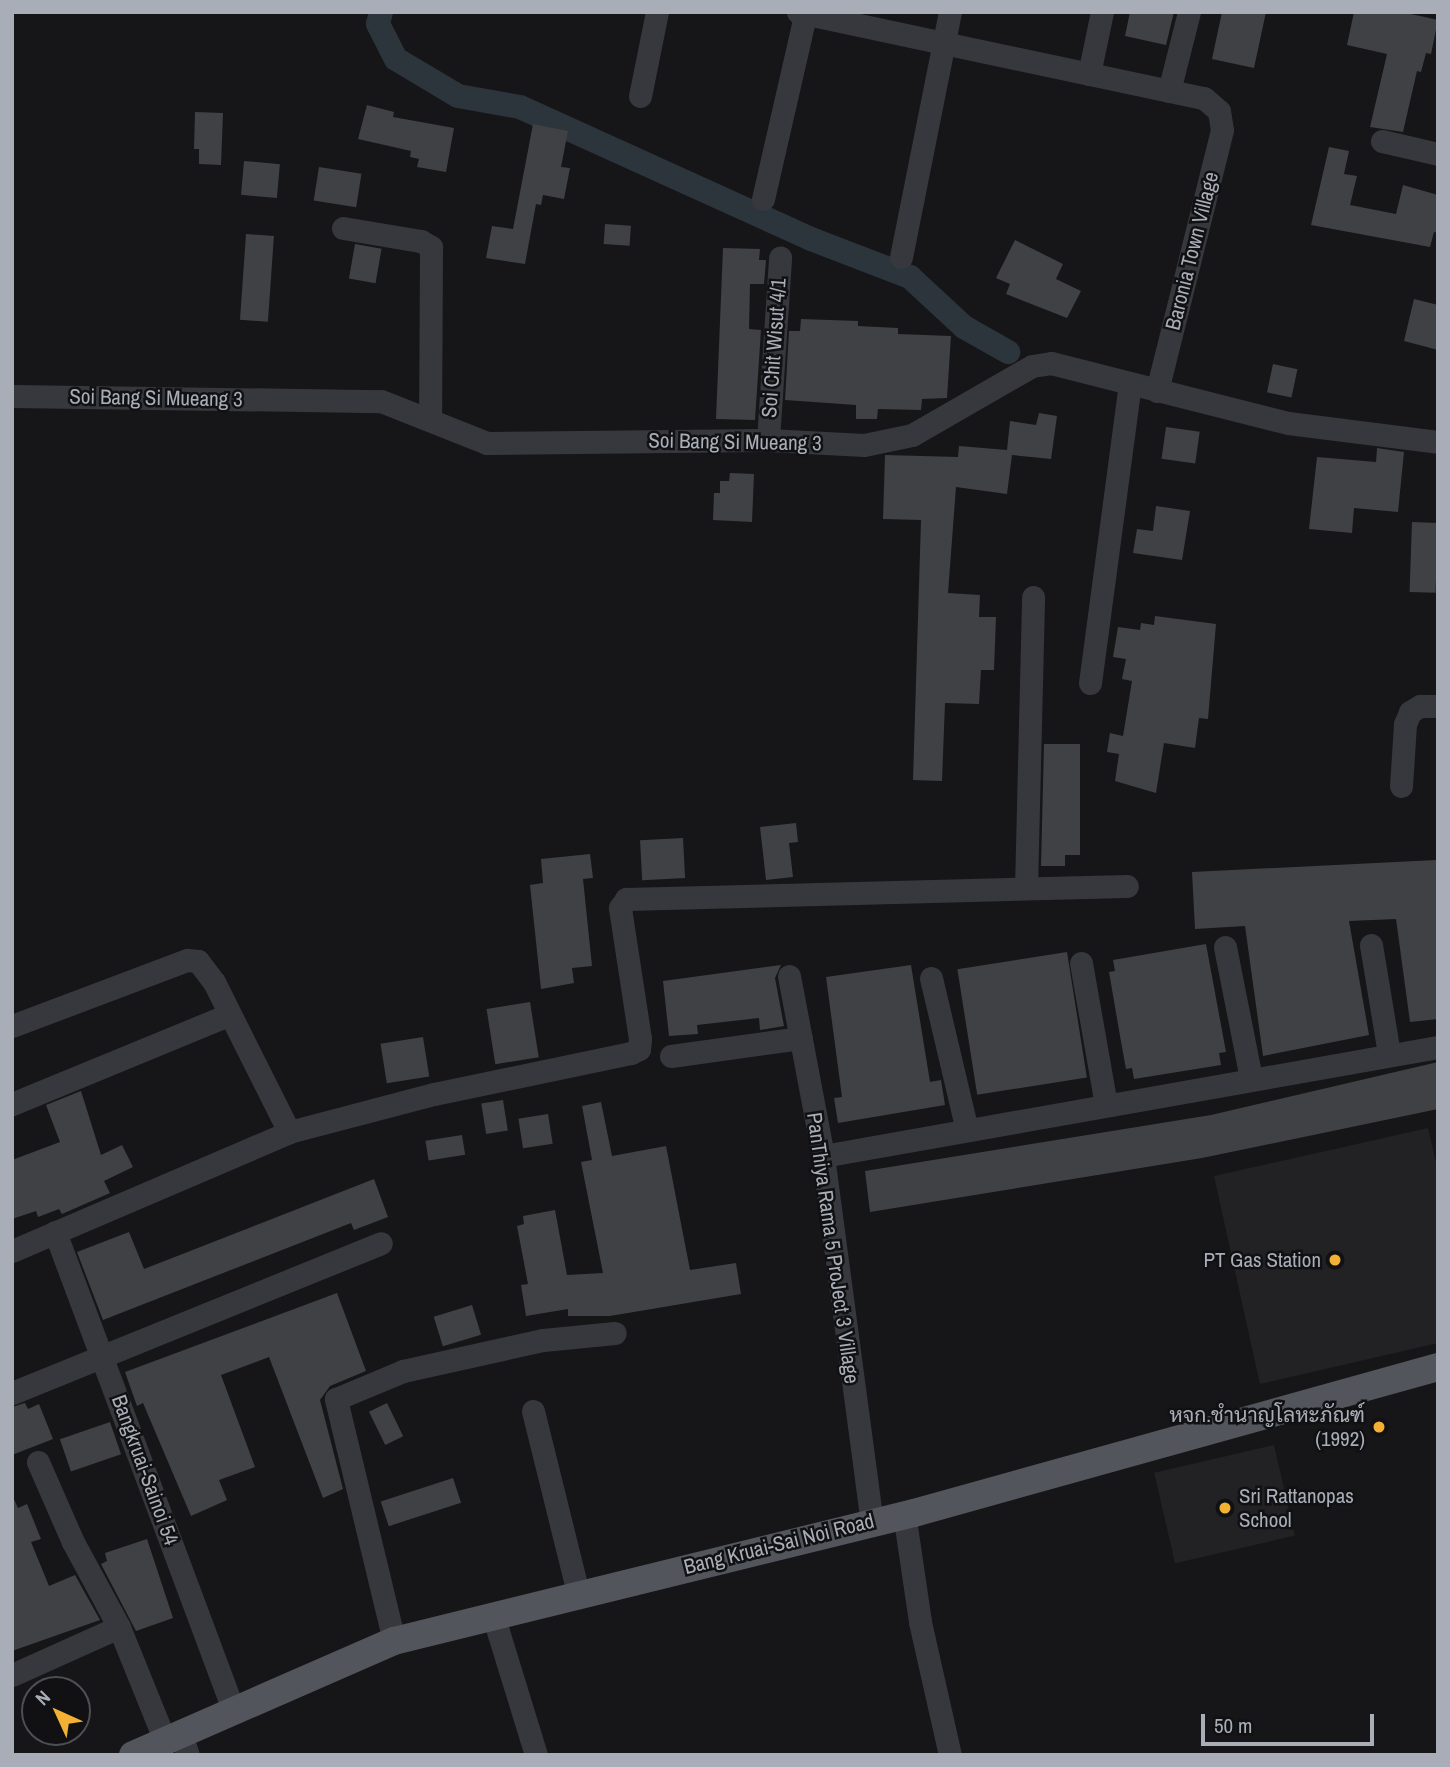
<!DOCTYPE html>
<html>
<head>
<meta charset="utf-8">
<style>
  body { margin:0 }
  #map { position:relative; width:1450px; height:1767px; overflow:hidden; background:#161618; font-family:"Archivo Narrow",Sarabun,sans-serif }
  div>[style] { position:absolute }
  [style*='--x'] { left:calc(var(--x)*1px); top:calc(var(--y)*1px); width:calc(var(--w)*1px); rotate:calc(var(--a)*1deg) }
  .built>* { inset:0; background:#222225; transform-origin:0 0 }
  .canal>* { height:24px; margin:-12px; padding:0 12px; transform-origin:12px; border-radius:12px; background:#2c353c }
  .building>* { inset:0; background:#404145; transform-origin:0 0 }
  .minor>* { height:23px; margin:-11.5px; padding:0 11.5px; transform-origin:11.5px; border-radius:11.5px; background:#37383d }
  .major>* { height:28px; margin:-14px; padding:0 14px; transform-origin:14px; border-radius:14px; background:#53555c }
  .dots>* { width:19px; height:19px; translate:-50% -50%; box-sizing:border-box; border:4px solid #111113; border-radius:50% }
  span { translate:-50% -50%; white-space:nowrap; text-align:center; line-height:1.15; -webkit-text-stroke:5px #111113; paint-order:stroke }
  .street-label { font-size:21px; color:#a8adb8 }
  .poi-label { font-size:21px; color:#a8adb8 }
  .right { translate:-100% -50%; text-align:right }
  .left { translate:0 -50%; text-align:left }
  .frame { position:absolute; inset:0; border:14px solid #a8adb8; pointer-events:none }
  .north { position:absolute; left:21px; top:1676px; width:70px; height:70px; box-sizing:border-box; background:#111113; border:2px solid #4d4f55; border-radius:50%; rotate:315deg; font-size:19px; font-weight:700; line-height:28px; text-align:center; color:#a8adb8 }
  .north::after { content:''; display:block; margin:auto; width:24px; height:32px; background:#f2b134; clip-path:polygon(50% 0,100% 100%,50% 72%,0 100%) }
  .scale { position:absolute; left:1201px; top:1714px; width:173px; height:32px; box-sizing:border-box; border:4px solid #a8adb8; border-top:0; padding-left:9px; font-size:21px; line-height:24px; white-space:nowrap; color:#a8adb8; -webkit-text-stroke:5px #111113; paint-order:stroke }
</style>
</head>
<body>
<div id="map">
  <div class="built">
    <div style="clip-path:polygon(1428px 1128px,1438px 1171px,1438px 1343px,1260px 1384px,1214px 1176px)"></div>
    <div style="left:1274px;top:1445px;width:93px;height:123px;rotate:77deg"></div>
  </div>
  <div class="canal">
    <div style="--x:381;--y:12;--w:12;--a:104"></div>
    <div style="--x:378;--y:24;--w:39;--a:63"></div>
    <div style="--x:396;--y:59;--w:72;--a:30.8"></div>
    <div style="--x:458;--y:96;--w:63;--a:10.1"></div>
    <div style="--x:520;--y:107;--w:320;--a:24.4"></div>
    <div style="--x:811;--y:239;--w:106;--a:21"></div>
    <div style="--x:910;--y:277;--w:74;--a:42.8"></div>
    <div style="--x:964;--y:327;--w:51;--a:29.6"></div>
  </div>
  <div class="building">
    <div style="clip-path:polygon(1130px 12px,1174px 12px,1166px 45px,1125px 36px)"></div>
    <div style="clip-path:polygon(1222px 12px,1266px 12px,1254px 68px,1212px 59px)"></div>
    <div style="clip-path:polygon(1354px 12px,1402px 12px,1438px 20px,1431px 54px,1426px 53px,1421px 72px,1417px 71px,1403px 132px,1370px 127px,1387px 54px,1347px 45px)"></div>
    <div style="clip-path:polygon(367px 105px,394px 112px,393px 117px,454px 128px,446px 172px,417px 167px,419px 159px,410px 157px,411px 151px,358px 139px)"></div>
    <div style="clip-path:polygon(195px 112px,223px 113px,221px 165px,199px 164px,199px 149px,194px 149px)"></div>
    <div style="clip-path:polygon(533px 124px,568px 131px,561px 167px,570px 168px,564px 199px,543px 195px,541px 205px,536px 204px,525px 264px,486px 258px,492px 226px,513px 229px)"></div>
    <div style="clip-path:polygon(1329px 147px,1349px 151px,1344px 174px,1357px 176px,1350px 205px,1396px 214px,1403px 185px,1438px 195px,1438px 233px,1434px 232px,1430px 247px,1311px 225px)"></div>
    <div style="left:244px;top:161px;width:36px;height:34px;rotate:5deg"></div>
    <div style="left:319px;top:167px;width:43px;height:34px;rotate:9deg"></div>
    <div style="left:605px;top:224px;width:26px;height:20px;rotate:4deg"></div>
    <div style="left:246px;top:234px;width:28px;height:86px;rotate:4deg"></div>
    <div style="clip-path:polygon(1015px 240px,1063px 264px,1056px 279px,1081px 291px,1067px 318px,1006px 294px,1010px 284px,996px 278px)"></div>
    <div style="left:355px;top:244px;width:27px;height:35px;rotate:10deg"></div>
    <div style="clip-path:polygon(723px 248px,760px 249px,759px 260px,766px 260px,764px 284px,750px 284px,749px 329px,761px 330px,755px 420px,716px 419px)"></div>
    <div style="clip-path:polygon(1414px 299px,1438px 305px,1438px 350px,1404px 341px)"></div>
    <div style="clip-path:polygon(801px 319px,858px 321px,858px 326px,898px 328px,898px 334px,951px 336px,947px 398px,922px 399px,921px 410px,878px 409px,877px 419px,856px 419px,856px 405px,785px 400px,789px 331px,800px 331px)"></div>
    <div style="left:1273px;top:364px;width:25px;height:29px;rotate:12deg"></div>
    <div style="clip-path:polygon(1039px 413px,1057px 416px,1051px 459px,1012px 455px,1007px 494px,956px 487px,948px 593px,980px 595px,979px 617px,996px 617px,994px 670px,981px 670px,979px 704px,945px 703px,942px 781px,913px 780px,921px 520px,883px 519px,885px 455px,958px 457px,959px 446px,1007px 450px,1010px 421px,1036px 425px)"></div>
    <div style="left:1166px;top:427px;width:34px;height:32px;rotate:8deg"></div>
    <div style="clip-path:polygon(1377px 448px,1404px 452px,1398px 512px,1354px 508px,1352px 533px,1309px 529px,1317px 457px,1376px 462px)"></div>
    <div style="clip-path:polygon(730px 473px,754px 474px,752px 522px,713px 520px,714px 493px,720px 493px,720px 481px,729px 481px)"></div>
    <div style="clip-path:polygon(1156px 506px,1190px 511px,1182px 560px,1133px 553px,1137px 529px,1153px 531px)"></div>
    <div style="left:1412px;top:522px;width:26px;height:70px;rotate:2deg"></div>
    <div style="clip-path:polygon(1155px 616px,1216px 624px,1208px 719px,1199px 718px,1195px 748px,1164px 743px,1156px 793px,1115px 781px,1119px 754px,1107px 752px,1110px 733px,1123px 736px,1132px 681px,1122px 679px,1126px 659px,1113px 657px,1118px 627px,1140px 630px,1141px 623px,1154px 625px)"></div>
    <div style="clip-path:polygon(1044px 744px,1080px 744px,1080px 855px,1065px 855px,1065px 866px,1041px 866px)"></div>
    <div style="clip-path:polygon(796px 823px,798px 842px,789px 843px,793px 877px,766px 880px,760px 827px)"></div>
    <div style="left:683px;top:838px;width:40px;height:43px;rotate:87deg"></div>
    <div style="clip-path:polygon(590px 854px,593px 878px,583px 879px,592px 966px,572px 968px,574px 983px,541px 989px,530px 885px,543px 883px,541px 859px)"></div>
    <div style="clip-path:polygon(1436px 860px,1438px 1019px,1410px 1022px,1396px 919px,1349px 921px,1369px 1035px,1263px 1056px,1245px 926px,1195px 929px,1192px 872px)"></div>
    <div style="clip-path:polygon(1206px 944px,1226px 1052px,1219px 1053px,1221px 1065px,1134px 1079px,1132px 1068px,1126px 1069px,1120px 1036px,1109px 972px,1115px 971px,1113px 960px)"></div>
    <div style="left:1067px;top:952px;width:127px;height:111px;rotate:81deg"></div>
    <div style="clip-path:polygon(781px 965px,775px 978px,784px 1026px,760px 1030px,759px 1018px,697px 1025px,698px 1034px,669px 1036px,663px 981px)"></div>
    <div style="clip-path:polygon(911px 965px,930px 1082px,941px 1080px,945px 1105px,838px 1123px,834px 1098px,842px 1097px,826px 977px)"></div>
    <div style="left:530px;top:1002px;width:56px;height:44px;rotate:81deg"></div>
    <div style="left:423px;top:1037px;width:40px;height:43px;rotate:81deg"></div>
    <div style="clip-path:polygon(1438px 1062px,1438px 1109px,1202px 1158px,870px 1212px,865px 1171px,1211px 1115px)"></div>
    <div style="clip-path:polygon(81px 1091px,101px 1155px,122px 1145px,133px 1167px,104px 1181px,110px 1193px,62px 1214px,59px 1209px,38px 1217px,36px 1211px,12px 1219px,12px 1160px,60px 1142px,46px 1105px)"></div>
    <div style="left:503px;top:1100px;width:31px;height:22px;rotate:81deg"></div>
    <div style="clip-path:polygon(601px 1102px,612px 1156px,666px 1146px,690px 1270px,736px 1263px,741px 1294px,610px 1316px,568px 1316px,568px 1309px,526px 1316px,521px 1285px,528px 1284px,517px 1226px,524px 1224px,523px 1216px,555px 1210px,567px 1275px,603px 1273px,581px 1162px,592px 1160px,582px 1106px)"></div>
    <div style="left:548px;top:1114px;width:30px;height:30px;rotate:81deg"></div>
    <div style="left:462px;top:1135px;width:20px;height:37px;rotate:81deg"></div>
    <div style="clip-path:polygon(374px 1179px,388px 1217px,354px 1230px,351px 1223px,103px 1320px,77px 1252px,129px 1232px,144px 1269px)"></div>
    <div style="clip-path:polygon(337px 1293px,366px 1371px,330px 1386px,320px 1400px,343px 1489px,323px 1498px,269px 1357px,221px 1375px,255px 1467px,219px 1480px,227px 1500px,191px 1516px,143px 1403px,137px 1406px,125px 1372px)"></div>
    <div style="left:472px;top:1305px;width:31px;height:40px;rotate:73deg"></div>
    <div style="clip-path:polygon(25px 1403px,28px 1409px,39px 1404px,53px 1439px,12px 1455px,12px 1407px)"></div>
    <div style="left:387px;top:1403px;width:37px;height:20px;rotate:64deg"></div>
    <div style="left:110px;top:1422px;width:34px;height:53px;rotate:71deg"></div>
    <div style="left:453px;top:1478px;width:26px;height:76px;rotate:72deg"></div>
    <div style="clip-path:polygon(13px 1497px,18px 1508px,27px 1504px,41px 1539px,31px 1542px,49px 1586px,75px 1575px,100px 1620px,12px 1651px)"></div>
    <div style="clip-path:polygon(147px 1539px,173px 1618px,136px 1631px,101px 1564px,107px 1561px,105px 1553px)"></div>
  </div>
  <div class="minor">
    <div style="--x:798;--y:12;--w:415;--a:12"></div>
    <div style="--x:1204;--y:98;--w:20;--a:41"></div>
    <div style="--x:1219;--y:111;--w:19;--a:81"></div>
    <div style="--x:1222;--y:130;--w:269;--a:104"></div>
    <div style="--x:1089;--y:74;--w:63;--a:-78.2"></div>
    <div style="--x:1169;--y:91;--w:81;--a:-75.8"></div>
    <div style="--x:640;--y:96;--w:86;--a:-78.6"></div>
    <div style="--x:1382;--y:141;--w:57;--a:13.1"></div>
    <div style="--x:763;--y:199;--w:192;--a:-77.1"></div>
    <div style="--x:343;--y:228;--w:79;--a:9.5"></div>
    <div style="--x:421;--y:241;--w:12;--a:31"></div>
    <div style="--x:431;--y:247;--w:171;--a:90.3"></div>
    <div style="--x:901;--y:257;--w:250;--a:-78.7"></div>
    <div style="--x:12;--y:396;--w:369;--a:0.8"></div>
    <div style="--x:381;--y:401;--w:114;--a:21.6"></div>
    <div style="--x:487;--y:443;--w:281;--a:-0.6"></div>
    <div style="--x:768;--y:440;--w:96;--a:3"></div>
    <div style="--x:864;--y:445;--w:49;--a:-11.8"></div>
    <div style="--x:912;--y:435;--w:138;--a:-29.9"></div>
    <div style="--x:1032;--y:366;--w:19;--a:-9"></div>
    <div style="--x:1051;--y:363;--w:244;--a:14.2"></div>
    <div style="--x:1288;--y:423;--w:151;--a:7.2"></div>
    <div style="--x:768;--y:440;--w:183;--a:-86.2"></div>
    <div style="--x:1090;--y:683;--w:301;--a:-82.4"></div>
    <div style="--x:1401;--y:786;--w:62;--a:-86.3"></div>
    <div style="--x:1405;--y:724;--w:13;--a:-67"></div>
    <div style="--x:1410;--y:712;--w:12;--a:-31"></div>
    <div style="--x:1420;--y:706;--w:18;--a:0"></div>
    <div style="--x:1026;--y:888;--w:291;--a:-88.6"></div>
    <div style="--x:1371;--y:945;--w:110;--a:80.6"></div>
    <div style="--x:1225;--y:947;--w:134;--a:78.8"></div>
    <div style="--x:1081;--y:963;--w:144;--a:80"></div>
    <div style="--x:789;--y:976;--w:183;--a:79.3"></div>
    <div style="--x:823;--y:1156;--w:368;--a:82.4"></div>
    <div style="--x:931;--y:978;--w:156;--a:76.7"></div>
    <div style="--x:12;--y:1026;--w:187;--a:-20.7"></div>
    <div style="--x:187;--y:960;--w:11;--a:5"></div>
    <div style="--x:198;--y:961;--w:26;--a:53"></div>
    <div style="--x:214;--y:982;--w:168;--a:63.4"></div>
    <div style="--x:671;--y:1056;--w:131;--a:-7.9"></div>
    <div style="--x:12;--y:1104;--w:234;--a:-22.4"></div>
    <div style="--x:823;--y:1156;--w:625;--a:-10.05"></div>
    <div style="--x:55;--y:1232;--w:509;--a:69.54"></div>
    <div style="--x:12;--y:1251;--w:301;--a:-23.2"></div>
    <div style="--x:289;--y:1132;--w:150;--a:-14.7"></div>
    <div style="--x:434;--y:1094;--w:201;--a:-11.8"></div>
    <div style="--x:631;--y:1053;--w:9;--a:-27"></div>
    <div style="--x:639;--y:1049;--w:10;--a:-84"></div>
    <div style="--x:640;--y:1039;--w:133;--a:-98.7"></div>
    <div style="--x:620;--y:908;--w:11;--a:-56"></div>
    <div style="--x:626;--y:899;--w:501;--a:-1.49"></div>
    <div style="--x:12;--y:1393;--w:398;--a:-22.1"></div>
    <div style="--x:533;--y:1411;--w:187;--a:76.1"></div>
    <div style="--x:38;--y:1462;--w:87;--a:66.4"></div>
    <div style="--x:73;--y:1542;--w:97;--a:61.6"></div>
    <div style="--x:119;--y:1627;--w:123;--a:68"></div>
    <div style="--x:904;--y:1513;--w:110;--a:81.6"></div>
    <div style="--x:920;--y:1622;--w:136;--a:77.3"></div>
    <div style="--x:493;--y:1615;--w:146;--a:72.9"></div>
    <div style="--x:394;--y:1641;--w:249;--a:-103.5"></div>
    <div style="--x:336;--y:1399;--w:73;--a:-22.7"></div>
    <div style="--x:403;--y:1371;--w:143;--a:-12.5"></div>
    <div style="--x:543;--y:1340;--w:72;--a:-5.6"></div>
    <div style="--x:12;--y:1675;--w:117;--a:-24.2"></div>
    <div style="--x:181;--y:1734;--w:22;--a:72"></div>
  </div>
  <div class="major">
    <div style="--x:133;--y:1755;--w:285;--a:-23.6"></div>
    <div style="--x:394;--y:1641;--w:536;--a:-13.83"></div>
    <div style="--x:914;--y:1513;--w:544;--a:-15.57"></div>
  </div>
  <div class="dots">
    <div style="left:1335px;top:1260px;background:#f2b134"></div>
    <div style="left:1379px;top:1427px;background:#f2b134"></div>
    <div style="left:1225px;top:1508px;background:#f2b134"></div>
  </div>
  <div class="street-label">
    <span style="left:1192px;top:251px;rotate:-76deg">Baronia Town Village</span>
    <span style="left:774px;top:348px;rotate:-86deg">Soi Chit Wisut 4/1</span>
    <span style="left:156px;top:398px;rotate:1deg">Soi Bang Si Mueang 3</span>
    <span style="left:735px;top:442px;rotate:1deg">Soi Bang Si Mueang 3</span>
    <span style="left:833px;top:1248px;rotate:82deg">PanThiya Rama 5 ProJect 3 Village</span>
    <span style="left:145px;top:1470px;rotate:70deg">Bangkruai-Sainoi 54</span>
    <span style="left:779px;top:1544px;rotate:-14deg">Bang Kruai-Sai Noi Road</span>
  </div>
  <div class="poi-label">
    <span class="right" style="left:1321px;top:1260px">PT Gas Station</span>
    <span class="right" style="left:1365px;top:1427px">หจก.ชำนาญโลหะภัณฑ์<br>(1992)</span>
    <span class="left" style="left:1239px;top:1508px">Sri Rattanopas<br>School</span>
  </div>
  <div class="frame"></div>
  <div class="north">N</div>
  <div class="scale">50 m</div>
</div>
</body>
</html>
